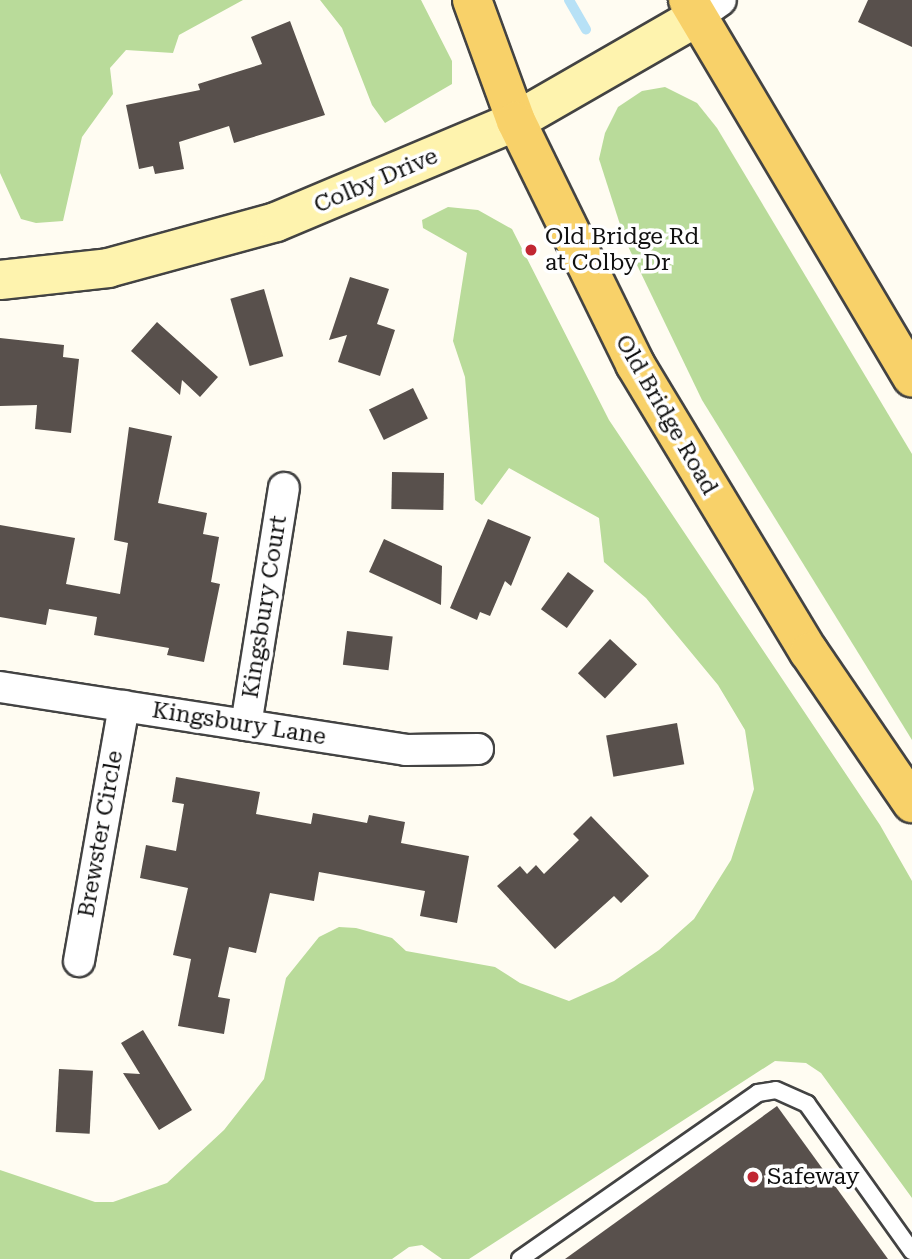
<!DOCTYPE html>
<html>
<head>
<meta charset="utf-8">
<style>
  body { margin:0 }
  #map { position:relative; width:912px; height:1259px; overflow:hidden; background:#fffcf2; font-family:"Roboto Serif",serif }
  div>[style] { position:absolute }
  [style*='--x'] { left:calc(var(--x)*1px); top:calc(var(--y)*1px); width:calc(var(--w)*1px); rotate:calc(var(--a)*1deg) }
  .forest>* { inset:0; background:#b9db9a }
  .stream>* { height:10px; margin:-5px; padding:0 5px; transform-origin:5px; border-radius:5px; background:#b7e1f6 }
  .building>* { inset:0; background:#58504c; transform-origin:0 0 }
  .roads { filter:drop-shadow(2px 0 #434343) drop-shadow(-2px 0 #434343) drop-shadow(0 2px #434343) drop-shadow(0 -2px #434343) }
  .lane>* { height:16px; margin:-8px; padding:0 8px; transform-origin:8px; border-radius:8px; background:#fff }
  .street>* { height:30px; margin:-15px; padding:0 15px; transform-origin:15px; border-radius:15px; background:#fff }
  .secondary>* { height:38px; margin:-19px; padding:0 19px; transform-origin:19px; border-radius:19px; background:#fef3ae }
  .primary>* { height:38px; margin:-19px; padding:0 19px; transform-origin:19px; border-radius:19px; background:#f8d169 }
  .dots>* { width:19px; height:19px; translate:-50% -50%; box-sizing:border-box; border:4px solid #fff; border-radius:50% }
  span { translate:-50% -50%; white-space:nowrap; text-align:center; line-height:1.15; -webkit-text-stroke:7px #fff; paint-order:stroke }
  .street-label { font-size:23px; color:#101010 }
  .poi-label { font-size:23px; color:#101010 }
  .left { translate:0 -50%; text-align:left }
</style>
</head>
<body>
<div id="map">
  <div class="forest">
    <div style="clip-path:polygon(0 0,243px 0,179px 35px,173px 53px,126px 50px,110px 68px,113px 94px,82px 137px,63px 221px,36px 223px,21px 219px,0 173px)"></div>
    <div style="clip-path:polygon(320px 0,421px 0,452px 61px,452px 84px,385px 123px,372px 105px,342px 28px)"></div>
    <div style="clip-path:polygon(665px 87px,697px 103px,717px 128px,912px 454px,912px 740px,702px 400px,625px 240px,599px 159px,605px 133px,618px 107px,642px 91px)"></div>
    <div style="clip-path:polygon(448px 207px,478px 210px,512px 229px,609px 420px,880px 825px,912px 881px,912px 1198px,821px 1073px,806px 1063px,775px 1061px,469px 1259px,442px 1259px,422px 1245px,409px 1247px,392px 1259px,0 1259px,0 1170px,95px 1202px,113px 1202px,167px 1183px,224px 1130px,264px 1079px,286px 978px,319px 937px,339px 927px,356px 928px,392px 938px,406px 951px,495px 967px,520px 983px,569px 1001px,614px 981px,659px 950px,694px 919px,731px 860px,754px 789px,745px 730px,718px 685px,646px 598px,604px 562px,599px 518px,509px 468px,482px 505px,475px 500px,465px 377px,453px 341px,467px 253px,423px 228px,422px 220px)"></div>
  </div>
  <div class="stream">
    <div style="--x:569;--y:0;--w:34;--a:60"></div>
  </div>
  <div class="building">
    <div style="clip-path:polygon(868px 0,912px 0,912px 47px,858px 22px)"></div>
    <div style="clip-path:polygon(290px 21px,325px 115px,234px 143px,229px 126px,179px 142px,184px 169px,155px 174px,153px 166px,139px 169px,126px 105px,200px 90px,198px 84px,262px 64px,251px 37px)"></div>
    <div style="clip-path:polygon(350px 277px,389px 289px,377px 324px,395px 330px,380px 376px,338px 362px,347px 335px,329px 340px)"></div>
    <div style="left:264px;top:289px;width:70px;height:35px;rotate:74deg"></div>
    <div style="clip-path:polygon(157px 322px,218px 377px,200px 397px,182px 380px,180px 395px,131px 351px)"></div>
    <div style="clip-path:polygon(0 338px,64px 345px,63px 357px,79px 359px,71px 433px,35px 429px,37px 405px,0 406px)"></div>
    <div style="left:413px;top:388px;width:34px;height:49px;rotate:64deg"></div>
    <div style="clip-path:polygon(129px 427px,172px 436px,158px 503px,207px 513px,203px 534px,219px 537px,211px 582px,220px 584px,204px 662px,167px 655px,169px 648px,94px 635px,97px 617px,49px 609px,46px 625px,0 617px,0 525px,75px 538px,66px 584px,120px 594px,128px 543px,114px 540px)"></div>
    <div style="left:392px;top:472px;width:52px;height:37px;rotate:1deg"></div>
    <div style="clip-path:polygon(488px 519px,531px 537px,511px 586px,505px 581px,490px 616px,480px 612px,477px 620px,450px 608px)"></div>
    <div style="clip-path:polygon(384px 539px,442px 566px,441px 605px,369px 572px)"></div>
    <div style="left:568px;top:572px;width:32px;height:46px;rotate:36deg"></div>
    <div style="left:347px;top:631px;width:46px;height:34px;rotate:7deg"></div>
    <div style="left:610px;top:639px;width:37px;height:47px;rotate:43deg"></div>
    <div style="left:677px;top:723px;width:42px;height:72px;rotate:80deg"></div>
    <div style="clip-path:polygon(176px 777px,260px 792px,256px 814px,311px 824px,313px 813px,367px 823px,369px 815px,405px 822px,401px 843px,469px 856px,457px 923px,420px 916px,425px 891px,319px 872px,314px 901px,270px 893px,256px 953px,229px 947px,218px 997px,230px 999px,224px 1034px,178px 1026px,191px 959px,173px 955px,188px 888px,140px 878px,146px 845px,176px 851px,184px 804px,172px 802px)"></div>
    <div style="clip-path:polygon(591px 816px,649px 876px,621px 903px,614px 896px,555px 949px,497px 886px,520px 866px,527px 874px,536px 865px,544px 874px,579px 840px,573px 834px)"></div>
    <div style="clip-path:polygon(143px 1030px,192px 1110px,159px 1130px,123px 1073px,140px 1074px,121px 1043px)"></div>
    <div style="left:59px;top:1069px;width:34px;height:63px;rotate:3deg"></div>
    <div style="clip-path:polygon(777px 1106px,888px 1259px,565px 1259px)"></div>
  </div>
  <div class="roads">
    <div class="lane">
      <div style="--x:520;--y:1259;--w:290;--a:-34.9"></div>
      <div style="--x:758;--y:1093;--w:18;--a:-9"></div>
      <div style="--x:776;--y:1090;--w:34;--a:24"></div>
      <div style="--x:807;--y:1104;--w:181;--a:54.5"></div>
    </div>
    <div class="street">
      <div style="--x:697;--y:17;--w:29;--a:-35"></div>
      <div style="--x:0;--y:687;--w:411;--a:8.8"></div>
      <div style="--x:406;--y:750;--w:72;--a:-0.8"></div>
      <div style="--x:246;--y:725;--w:240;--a:-80.9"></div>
      <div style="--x:79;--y:961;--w:259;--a:-80"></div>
    </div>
    <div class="secondary">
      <div style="--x:0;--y:280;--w:109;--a:-6.3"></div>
      <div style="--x:108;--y:268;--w:174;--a:-15.3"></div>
      <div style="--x:276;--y:222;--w:260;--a:-22.8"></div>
      <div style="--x:516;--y:121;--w:209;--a:-29.9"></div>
    </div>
    <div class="primary">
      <div style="--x:472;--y:0;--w:129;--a:70"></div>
      <div style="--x:516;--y:121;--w:271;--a:63.9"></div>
      <div style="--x:635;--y:364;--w:336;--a:58.9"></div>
      <div style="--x:809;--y:652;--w:183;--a:55.7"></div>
      <div style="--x:688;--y:0;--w:439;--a:59.3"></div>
    </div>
  </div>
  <div class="dots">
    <div style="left:531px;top:250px;background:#c12733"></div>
    <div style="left:753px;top:1177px;background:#c12733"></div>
  </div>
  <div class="street-label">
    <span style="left:376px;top:181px;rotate:-23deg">Colby Drive</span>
    <span style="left:666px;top:415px;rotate:60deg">Old Bridge Road</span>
    <span style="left:265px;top:607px;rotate:-81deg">Kingsbury Court</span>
    <span style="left:239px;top:724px;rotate:9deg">Kingsbury Lane</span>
    <span style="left:101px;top:834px;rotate:-80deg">Brewster Circle</span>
  </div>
  <div class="poi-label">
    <span class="left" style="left:545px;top:250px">Old Bridge Rd<br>at Colby Dr</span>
    <span class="left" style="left:767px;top:1177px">Safeway</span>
  </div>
</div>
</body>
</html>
